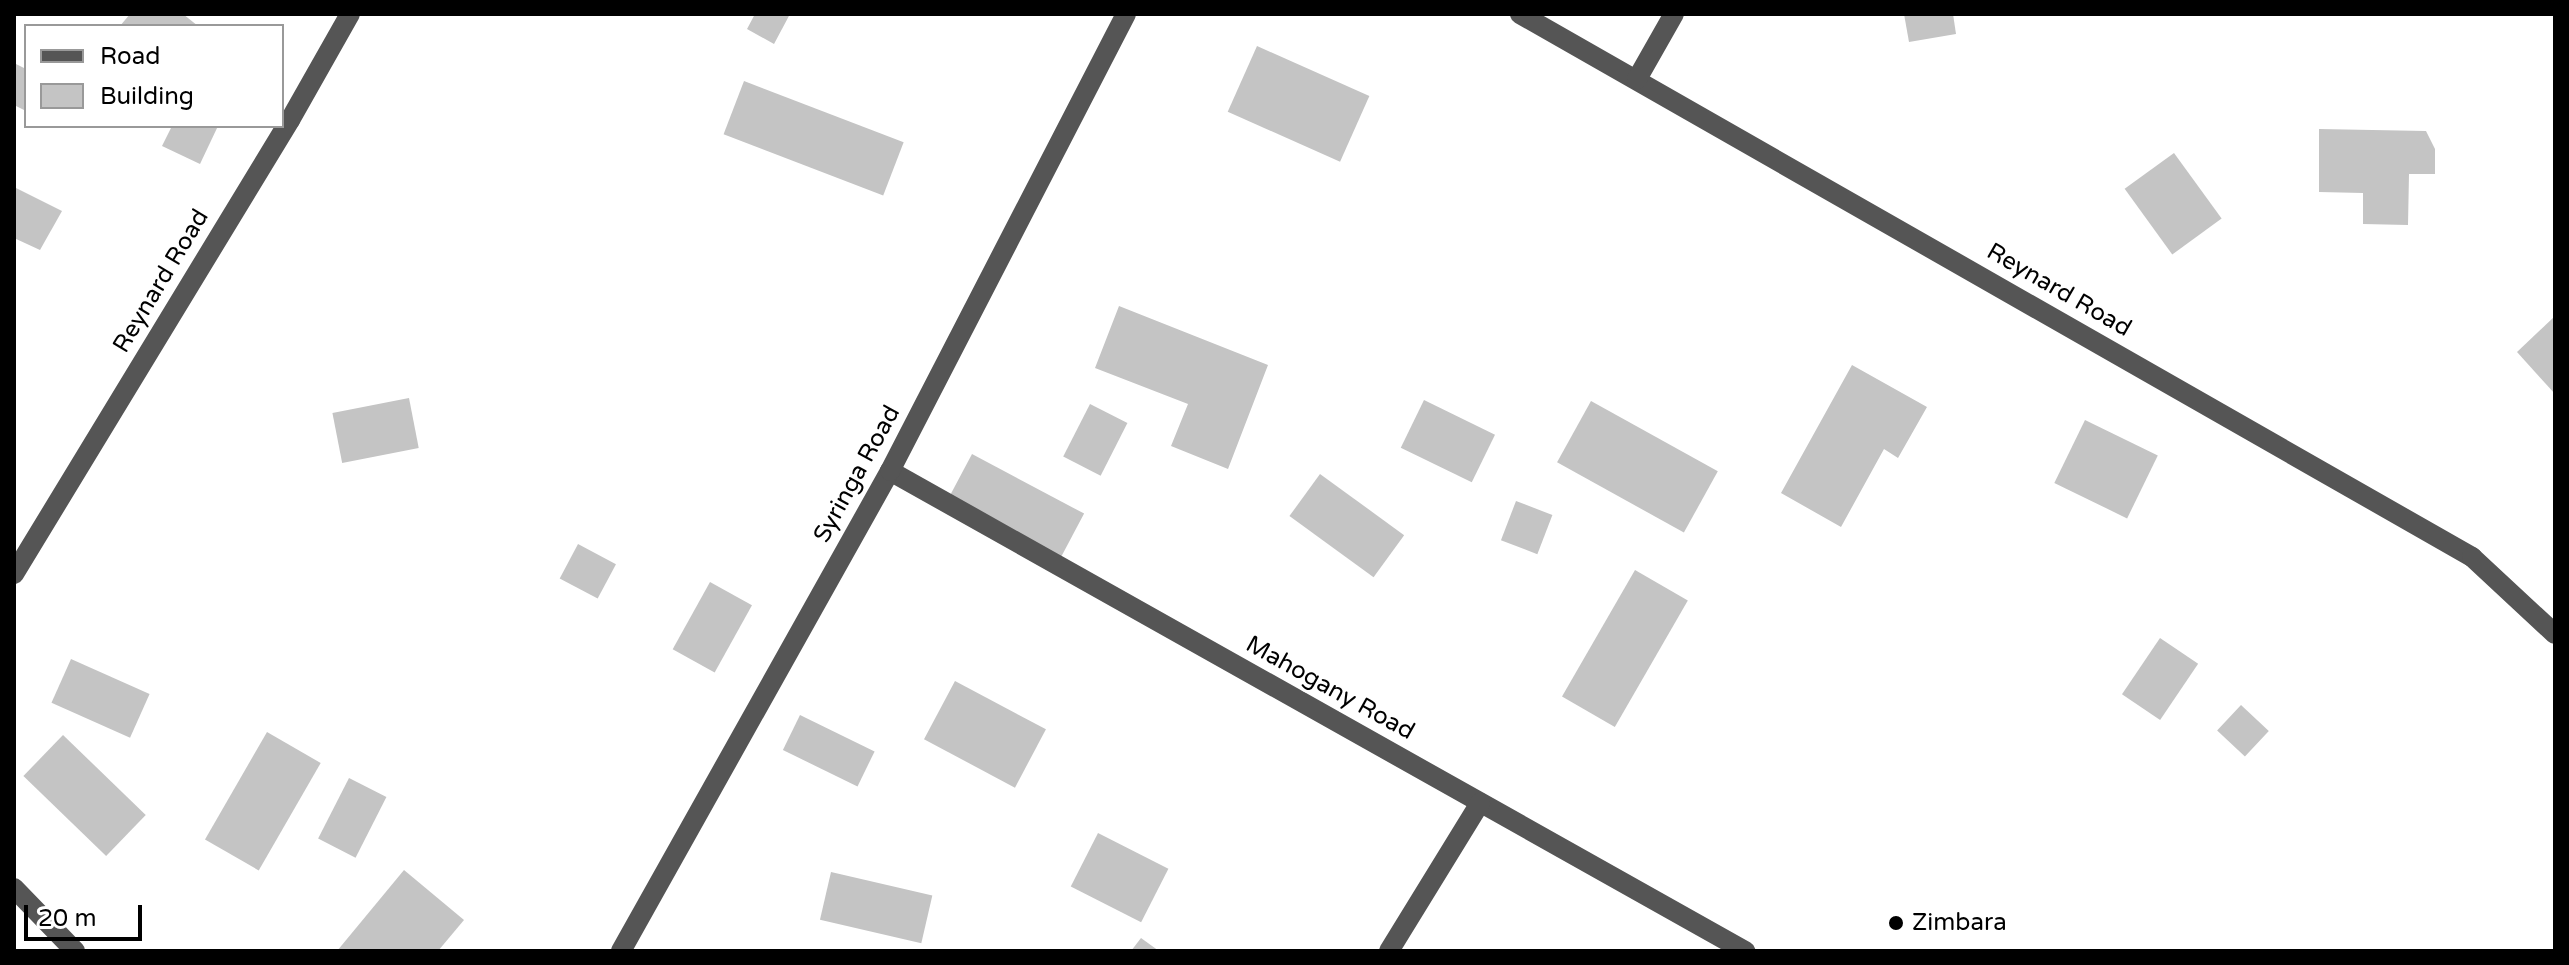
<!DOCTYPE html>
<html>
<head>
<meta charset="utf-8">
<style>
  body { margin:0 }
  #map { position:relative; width:2569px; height:965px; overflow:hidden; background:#fff; font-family:"Varela Round",sans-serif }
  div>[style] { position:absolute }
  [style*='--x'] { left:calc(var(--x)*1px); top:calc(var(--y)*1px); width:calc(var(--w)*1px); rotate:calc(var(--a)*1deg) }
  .building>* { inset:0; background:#c4c4c4; transform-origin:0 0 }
  .minor>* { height:20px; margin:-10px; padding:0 10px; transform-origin:10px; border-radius:10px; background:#555 }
  .dots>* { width:22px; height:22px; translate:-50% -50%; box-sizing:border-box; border:4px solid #fff; border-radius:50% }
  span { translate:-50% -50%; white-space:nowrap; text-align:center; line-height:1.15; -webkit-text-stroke:6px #fff; paint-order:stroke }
  .street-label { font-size:24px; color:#000 }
  .poi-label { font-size:24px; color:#000 }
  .left { translate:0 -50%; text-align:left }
  .frame { position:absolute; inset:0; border:16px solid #000; pointer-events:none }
  .legend { position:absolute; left:24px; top:24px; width:260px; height:104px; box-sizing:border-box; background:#fff; border:2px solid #999; margin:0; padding:10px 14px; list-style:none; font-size:24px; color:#000 }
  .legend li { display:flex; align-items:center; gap:16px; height:40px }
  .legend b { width:40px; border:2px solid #999 }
  .scale { position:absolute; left:24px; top:905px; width:118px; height:36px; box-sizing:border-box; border:4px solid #000; border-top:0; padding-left:10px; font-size:24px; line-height:28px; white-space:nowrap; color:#000; -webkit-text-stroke:6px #fff; paint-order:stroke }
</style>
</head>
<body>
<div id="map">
  <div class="building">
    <div style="clip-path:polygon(130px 14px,183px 14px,198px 26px,120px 26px)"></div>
    <div style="clip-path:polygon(755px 14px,790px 14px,774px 44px,747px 29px)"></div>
    <div style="clip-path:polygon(1904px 14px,1953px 14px,1956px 34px,1909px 42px)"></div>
    <div style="left:1257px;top:46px;width:123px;height:72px;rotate:24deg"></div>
    <div style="clip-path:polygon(14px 63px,26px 69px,26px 111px,14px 105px)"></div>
    <div style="left:744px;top:81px;width:171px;height:57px;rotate:21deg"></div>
    <div style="clip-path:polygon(172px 126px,218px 126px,200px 164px,162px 146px)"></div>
    <div style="clip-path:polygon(2319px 129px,2426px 131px,2435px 149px,2435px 174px,2409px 174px,2408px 225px,2363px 224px,2363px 193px,2319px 192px)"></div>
    <div style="left:2174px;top:153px;width:81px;height:61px;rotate:54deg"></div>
    <div style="clip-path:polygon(14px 187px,62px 211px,40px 250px,14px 238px)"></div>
    <div style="clip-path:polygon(1119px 306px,1268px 365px,1228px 469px,1171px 446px,1188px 404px,1095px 368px)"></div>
    <div style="clip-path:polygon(2555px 316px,2555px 394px,2517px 352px)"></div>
    <div style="clip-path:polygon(1852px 365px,1927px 407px,1898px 458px,1884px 449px,1841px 527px,1781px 493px)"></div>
    <div style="left:409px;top:398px;width:51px;height:78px;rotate:79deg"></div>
    <div style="left:1424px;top:400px;width:79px;height:53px;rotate:26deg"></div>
    <div style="left:1591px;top:401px;width:145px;height:70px;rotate:29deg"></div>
    <div style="left:1090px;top:404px;width:42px;height:59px;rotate:27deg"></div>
    <div style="left:2085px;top:420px;width:81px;height:70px;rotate:26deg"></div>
    <div style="left:972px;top:454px;width:127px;height:52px;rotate:28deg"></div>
    <div style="left:1320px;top:474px;width:104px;height:52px;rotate:36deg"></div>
    <div style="left:1516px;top:501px;width:39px;height:42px;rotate:21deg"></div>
    <div style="left:578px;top:544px;width:43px;height:39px;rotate:28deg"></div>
    <div style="left:1635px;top:570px;width:61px;height:146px;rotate:30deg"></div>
    <div style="left:710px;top:582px;width:48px;height:77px;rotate:29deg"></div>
    <div style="left:2160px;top:638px;width:46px;height:68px;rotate:34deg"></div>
    <div style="left:71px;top:659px;width:86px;height:48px;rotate:24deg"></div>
    <div style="left:955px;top:681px;width:103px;height:66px;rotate:28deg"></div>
    <div style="left:2241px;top:705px;width:38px;height:35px;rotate:43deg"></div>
    <div style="left:800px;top:715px;width:83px;height:39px;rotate:26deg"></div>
    <div style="left:267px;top:732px;width:62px;height:124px;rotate:30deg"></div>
    <div style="left:63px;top:735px;width:115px;height:57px;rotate:44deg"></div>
    <div style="left:349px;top:778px;width:42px;height:68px;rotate:27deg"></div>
    <div style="left:1098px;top:833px;width:79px;height:60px;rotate:27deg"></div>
    <div style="clip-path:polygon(404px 870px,464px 920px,438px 951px,337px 951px)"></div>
    <div style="left:831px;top:872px;width:104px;height:49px;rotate:13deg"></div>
    <div style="clip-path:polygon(1141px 938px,1159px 951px,1131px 951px)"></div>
  </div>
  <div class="minor">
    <div style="--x:1520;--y:14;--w:1096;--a:29.7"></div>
    <div style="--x:2472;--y:557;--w:113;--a:42.9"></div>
    <div style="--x:1637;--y:79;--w:75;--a:-60.4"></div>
    <div style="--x:890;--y:471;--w:981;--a:29.31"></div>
    <div style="--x:14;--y:574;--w:531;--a:-58.7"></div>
    <div style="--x:290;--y:120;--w:122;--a:-60.5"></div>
    <div style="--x:14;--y:888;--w:88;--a:45.9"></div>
    <div style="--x:621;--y:951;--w:550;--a:-60.73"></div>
    <div style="--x:890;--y:471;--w:514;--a:-62.69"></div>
    <div style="--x:1389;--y:951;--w:174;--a:-58.4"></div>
  </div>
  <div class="dots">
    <div style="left:1896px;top:923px;background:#000"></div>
  </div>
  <div class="street-label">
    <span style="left:161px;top:281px;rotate:-59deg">Reynard Road</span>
    <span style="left:2059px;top:290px;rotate:30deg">Reynard Road</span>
    <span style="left:857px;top:474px;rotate:-61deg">Syringa Road</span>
    <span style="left:1330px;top:688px;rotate:29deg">Mahogany Road</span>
  </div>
  <div class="poi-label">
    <span class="left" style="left:1912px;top:923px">Zimbara</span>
  </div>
  <div class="frame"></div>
  <ul class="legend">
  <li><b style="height:10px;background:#555"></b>Road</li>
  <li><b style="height:22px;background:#c4c4c4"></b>Building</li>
  </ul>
  <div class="scale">20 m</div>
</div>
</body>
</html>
